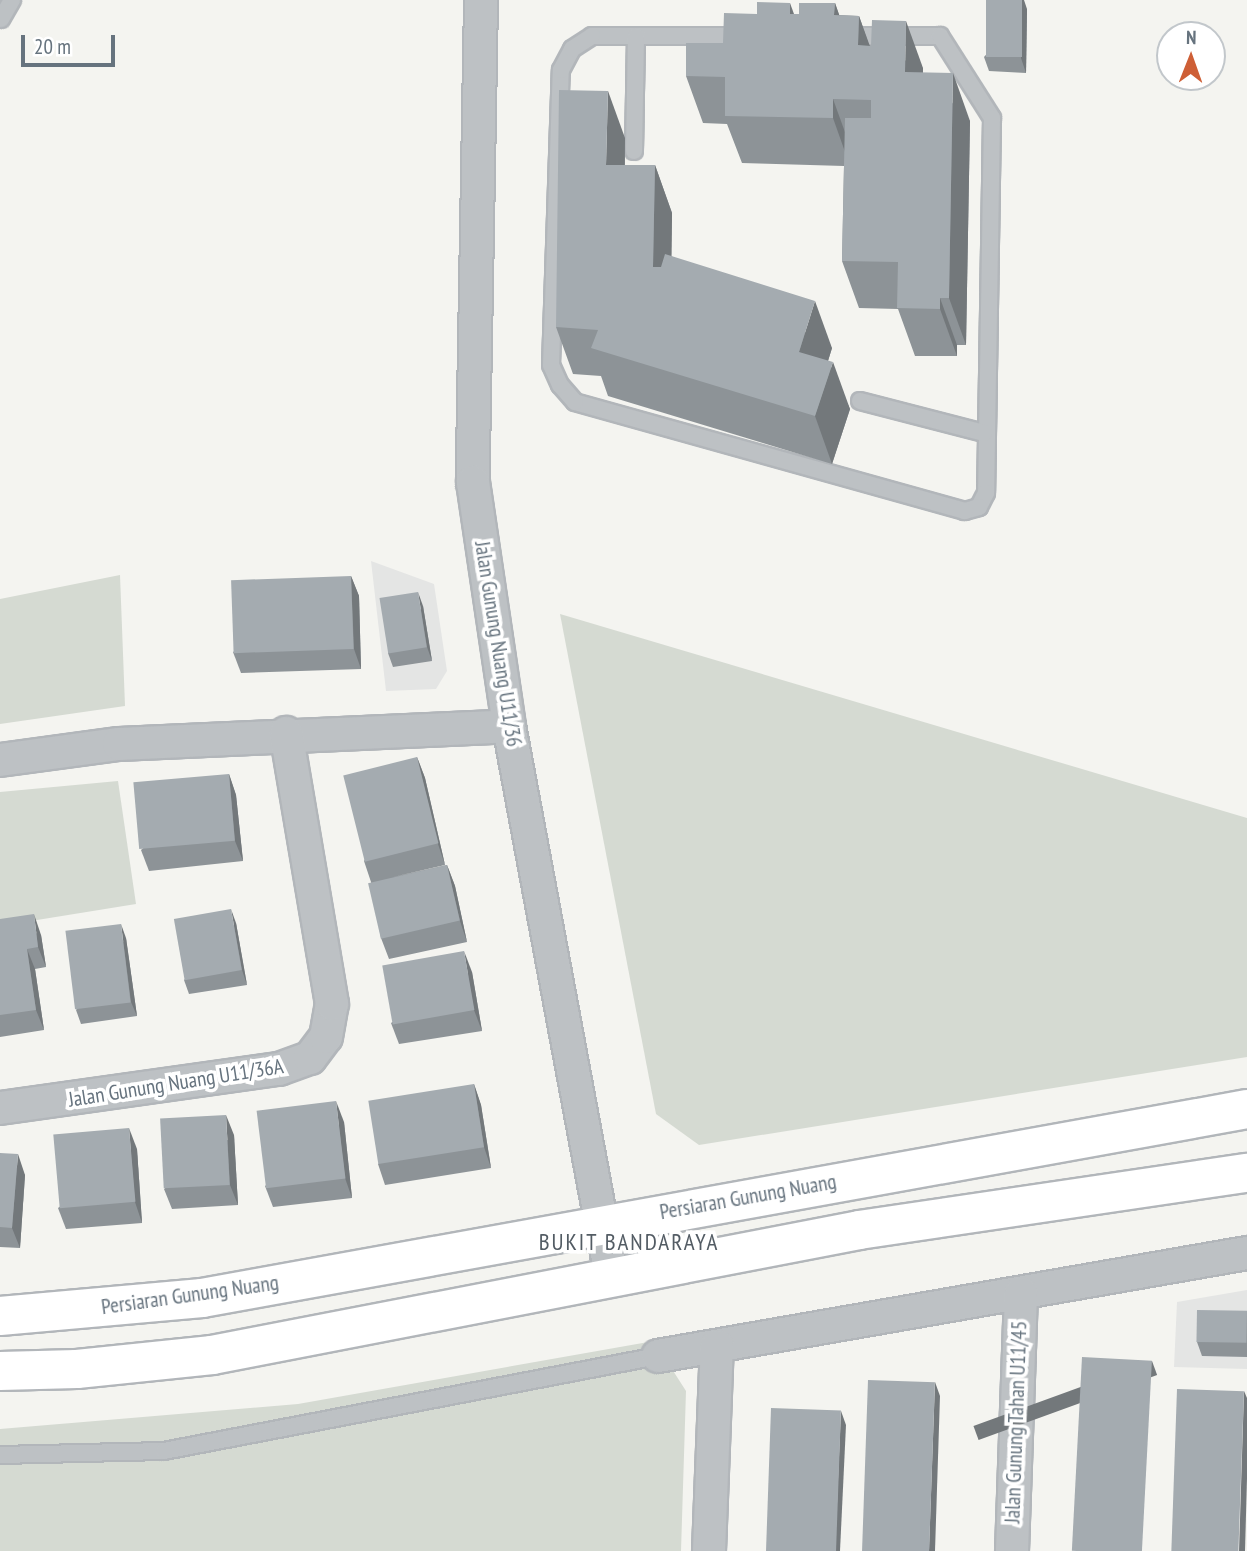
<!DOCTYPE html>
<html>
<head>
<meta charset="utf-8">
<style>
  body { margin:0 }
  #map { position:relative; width:1247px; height:1551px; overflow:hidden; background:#f4f4f0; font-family:"PT Sans Narrow",sans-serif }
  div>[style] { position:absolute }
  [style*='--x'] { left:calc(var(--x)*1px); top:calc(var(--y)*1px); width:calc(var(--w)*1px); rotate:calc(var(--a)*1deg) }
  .built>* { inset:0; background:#e4e5e4 }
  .green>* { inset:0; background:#d5dad2 }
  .roads { filter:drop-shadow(2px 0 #b2b6ba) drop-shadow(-2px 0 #b2b6ba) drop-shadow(0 2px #b2b6ba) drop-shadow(0 -2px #b2b6ba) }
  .lane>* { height:16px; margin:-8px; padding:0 8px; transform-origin:8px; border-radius:8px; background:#bdc1c4 }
  .street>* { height:32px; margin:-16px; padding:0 16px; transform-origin:16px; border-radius:16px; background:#bdc1c4 }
  .secondary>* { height:38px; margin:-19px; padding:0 19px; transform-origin:19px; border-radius:19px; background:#fff }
  .wall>* { inset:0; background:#8d9397 }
  .shaded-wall>* { inset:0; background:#73787b; transform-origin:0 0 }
  .building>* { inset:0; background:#a4abb0; transform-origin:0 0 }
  span { translate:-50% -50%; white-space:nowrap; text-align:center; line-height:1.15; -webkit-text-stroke:7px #fff; paint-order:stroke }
  .street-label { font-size:21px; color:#66737e }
  .neighbourhood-label { font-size:23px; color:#535c64; letter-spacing:2px }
  .north { position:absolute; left:1156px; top:21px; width:70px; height:70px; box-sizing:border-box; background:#fff; border:2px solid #c2c7cb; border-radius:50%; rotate:1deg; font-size:19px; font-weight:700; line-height:28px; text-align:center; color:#66737e }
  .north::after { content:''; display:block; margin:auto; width:24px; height:32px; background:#ce5f36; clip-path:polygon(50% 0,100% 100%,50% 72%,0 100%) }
  .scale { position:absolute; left:21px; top:35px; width:94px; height:32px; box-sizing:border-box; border:4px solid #66737e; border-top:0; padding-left:9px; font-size:21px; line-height:24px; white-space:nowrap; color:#66737e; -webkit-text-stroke:5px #fff; paint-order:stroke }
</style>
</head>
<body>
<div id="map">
  <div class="built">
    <div style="clip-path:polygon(371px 561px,434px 584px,447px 671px,436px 689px,386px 691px)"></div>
    <div style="clip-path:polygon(1247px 1290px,1247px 1369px,1174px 1367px,1177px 1302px)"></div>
  </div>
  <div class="green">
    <div style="clip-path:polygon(120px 575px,125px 706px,0 724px,0 599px)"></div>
    <div style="clip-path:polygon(560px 614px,1247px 818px,1247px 1057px,699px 1145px,656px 1114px)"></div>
    <div style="clip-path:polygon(118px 781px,136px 904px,0 926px,0 792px)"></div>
    <div style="clip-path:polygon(654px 1341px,686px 1391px,681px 1551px,0 1551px,0 1429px,298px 1404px)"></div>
  </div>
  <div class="roads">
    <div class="lane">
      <div style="--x:1;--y:19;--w:22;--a:-60"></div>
      <div style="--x:592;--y:36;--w:348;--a:0"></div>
      <div style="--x:940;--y:36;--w:97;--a:57.6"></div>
      <div style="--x:992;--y:118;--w:375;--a:90.9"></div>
      <div style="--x:986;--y:493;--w:16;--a:117"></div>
      <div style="--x:979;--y:507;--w:15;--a:164"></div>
      <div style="--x:965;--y:511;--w:405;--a:-164.4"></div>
      <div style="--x:575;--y:402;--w:23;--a:-131"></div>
      <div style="--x:560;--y:385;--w:22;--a:-114"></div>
      <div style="--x:551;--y:365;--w:295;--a:-88.1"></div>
      <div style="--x:561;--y:70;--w:24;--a:-62"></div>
      <div style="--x:572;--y:49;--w:24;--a:-33"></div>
      <div style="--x:634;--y:151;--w:115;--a:-89"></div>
      <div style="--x:860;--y:401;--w:128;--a:14.5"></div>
      <div style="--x:0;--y:1455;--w:164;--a:-1.4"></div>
      <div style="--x:164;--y:1451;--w:503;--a:-10.89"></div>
    </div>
    <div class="street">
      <div style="--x:481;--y:0;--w:482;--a:91"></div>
      <div style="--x:473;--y:482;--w:247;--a:81.6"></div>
      <div style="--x:509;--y:726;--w:563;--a:79.47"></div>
      <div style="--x:0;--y:760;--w:120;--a:-7.7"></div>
      <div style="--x:119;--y:744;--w:390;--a:-2.6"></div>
      <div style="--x:0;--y:1108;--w:282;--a:-8"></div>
      <div style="--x:279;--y:1069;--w:33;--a:-20"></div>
      <div style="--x:310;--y:1058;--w:26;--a:-53"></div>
      <div style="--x:326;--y:1037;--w:34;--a:-80"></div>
      <div style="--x:332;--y:1004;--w:275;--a:-99.6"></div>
      <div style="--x:658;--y:1356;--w:598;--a:-9.92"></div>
      <div style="--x:709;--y:1551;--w:205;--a:-87.8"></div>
      <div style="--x:1012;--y:1551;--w:258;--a:-88"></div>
    </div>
    <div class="secondary">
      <div style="--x:0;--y:1316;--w:203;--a:-5.1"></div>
      <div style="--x:202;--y:1298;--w:1062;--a:-10.25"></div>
      <div style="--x:0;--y:1371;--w:77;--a:-1.5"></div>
      <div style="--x:77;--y:1369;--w:136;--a:-5.9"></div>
      <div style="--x:212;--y:1355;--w:659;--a:-10.93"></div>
      <div style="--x:859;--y:1230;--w:392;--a:-8.4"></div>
    </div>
  </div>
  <div class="wall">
    <div style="clip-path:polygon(835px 3px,839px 15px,859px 16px,869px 45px,923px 68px,923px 73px,970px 121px,966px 345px,957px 345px,957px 356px,915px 356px,898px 309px,859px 308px,842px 261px,844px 166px,742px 163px,727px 124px,703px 123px,686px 76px,723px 43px,794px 14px,799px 14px)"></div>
    <div style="clip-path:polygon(1027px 9px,1026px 73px,989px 71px,984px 57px)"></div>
    <div style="clip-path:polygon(625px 138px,625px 165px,655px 165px,672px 213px,671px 256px,832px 348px,828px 361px,850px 409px,832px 464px,608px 396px,601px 376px,573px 374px,556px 327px)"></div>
    <div style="clip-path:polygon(351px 576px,359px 596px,361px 669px,241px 673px,233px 652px)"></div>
    <div style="clip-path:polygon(423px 606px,432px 661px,393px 667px,388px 653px)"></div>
    <div style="clip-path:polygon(417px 757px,425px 778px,445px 865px,389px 878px,447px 865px,455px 886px,467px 942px,389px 959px,381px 938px,371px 882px,364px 861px)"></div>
    <div style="clip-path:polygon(229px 774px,236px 795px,243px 861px,149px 871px,141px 850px)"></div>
    <div style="clip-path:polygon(0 919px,41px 935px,46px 967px,35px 969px,44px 1030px,0 1037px)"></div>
    <div style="clip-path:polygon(236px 923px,247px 985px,189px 994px,184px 980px)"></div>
    <div style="clip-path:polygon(126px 938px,137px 1016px,81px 1024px,76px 1010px)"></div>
    <div style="clip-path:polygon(472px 972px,482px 1031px,399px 1044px,391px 1023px)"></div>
    <div style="clip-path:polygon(474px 1084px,481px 1105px,491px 1168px,385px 1185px,378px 1164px)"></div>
    <div style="clip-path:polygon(344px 1122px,352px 1198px,273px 1207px,265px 1186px)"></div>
    <div style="clip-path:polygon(234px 1135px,238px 1205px,172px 1209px,164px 1189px)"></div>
    <div style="clip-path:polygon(137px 1149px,142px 1223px,66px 1229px,58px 1208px)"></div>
    <div style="clip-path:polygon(0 1153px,25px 1175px,20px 1248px,0 1247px)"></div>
    <div style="clip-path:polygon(1247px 1311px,1247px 1357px,1202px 1356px,1197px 1342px)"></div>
  </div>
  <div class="shaded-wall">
    <div style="clip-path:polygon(1022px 0,1024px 0,1027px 9px,1026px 73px,1021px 58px)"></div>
    <div style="clip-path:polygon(790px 3px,807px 50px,790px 14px)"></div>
    <div style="clip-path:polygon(835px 3px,852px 51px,834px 15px)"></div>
    <div style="clip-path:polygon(859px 16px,876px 63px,858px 45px)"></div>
    <div style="clip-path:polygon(906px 21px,923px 68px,922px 120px,905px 72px)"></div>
    <div style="clip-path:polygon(953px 73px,970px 121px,966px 345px,949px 298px)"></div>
    <div style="clip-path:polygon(608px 91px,625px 138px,624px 212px,606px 165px)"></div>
    <div style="clip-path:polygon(833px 99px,850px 146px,850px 166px,833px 118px)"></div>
    <div style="clip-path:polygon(655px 165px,672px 213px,671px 314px,653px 267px)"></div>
    <div style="clip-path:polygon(940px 298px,957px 345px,957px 356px,940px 309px)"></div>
    <div style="clip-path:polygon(815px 301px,832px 348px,816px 399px,799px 352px)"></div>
    <div style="clip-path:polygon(833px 362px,850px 409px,832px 464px,815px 416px)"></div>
    <div style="clip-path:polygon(351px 576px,359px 596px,361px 669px,354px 649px)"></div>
    <div style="clip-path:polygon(418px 592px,423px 606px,432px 661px,427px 647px)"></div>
    <div style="clip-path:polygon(417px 757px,425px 778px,445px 865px,438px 844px)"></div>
    <div style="clip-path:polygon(229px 774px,236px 795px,243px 861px,235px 841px)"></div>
    <div style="clip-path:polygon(447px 865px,455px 886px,467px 942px,460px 921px)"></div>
    <div style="clip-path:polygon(231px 909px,236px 923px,247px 985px,242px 970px)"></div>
    <div style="clip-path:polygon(34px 914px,41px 935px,46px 967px,38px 947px)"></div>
    <div style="clip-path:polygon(121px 924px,126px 938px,137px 1016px,131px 1002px)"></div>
    <div style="clip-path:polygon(27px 949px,35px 969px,44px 1030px,36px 1010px)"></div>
    <div style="clip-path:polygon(464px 951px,472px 972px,482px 1031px,474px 1010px)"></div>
    <div style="clip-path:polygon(474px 1084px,481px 1105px,491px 1168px,484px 1147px)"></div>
    <div style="clip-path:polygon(336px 1101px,344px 1122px,352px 1198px,345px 1178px)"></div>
    <div style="clip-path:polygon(226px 1115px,234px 1135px,238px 1205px,230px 1185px)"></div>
    <div style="clip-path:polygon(129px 1128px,137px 1149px,142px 1223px,135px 1202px)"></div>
    <div style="clip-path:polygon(18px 1154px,25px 1175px,20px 1248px,12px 1228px)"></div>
    <div style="left:1152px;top:1361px;width:15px;height:190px;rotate:70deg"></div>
    <div style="clip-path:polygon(935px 1382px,940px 1396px,935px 1551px,929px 1551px)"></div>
    <div style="clip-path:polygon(1244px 1391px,1247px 1398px,1247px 1478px,1245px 1551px,1239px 1551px)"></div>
    <div style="clip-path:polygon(841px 1411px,846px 1425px,840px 1551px,835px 1551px)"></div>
  </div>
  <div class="building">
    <div style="left:986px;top:0;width:36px;height:57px"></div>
    <div style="clip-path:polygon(757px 2px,790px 3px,790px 14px,799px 14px,799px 3px,835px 3px,834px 15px,859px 16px,858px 45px,871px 46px,872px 20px,906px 21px,905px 72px,953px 73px,949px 298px,940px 298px,940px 309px,897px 308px,898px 262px,842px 261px,845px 118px,871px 118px,871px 100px,833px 99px,833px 118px,725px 116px,725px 77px,686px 76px,686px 43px,723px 43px,724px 13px,757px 14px)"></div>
    <div style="clip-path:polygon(559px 90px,608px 91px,606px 165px,655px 165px,653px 267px,661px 267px,665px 254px,815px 301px,799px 352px,833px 362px,815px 416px,591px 348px,598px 330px,556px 327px)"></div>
    <div style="left:351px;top:576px;width:73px;height:120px;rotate:88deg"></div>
    <div style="left:418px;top:592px;width:56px;height:39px;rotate:81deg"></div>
    <div style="left:417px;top:757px;width:89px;height:76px;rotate:76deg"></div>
    <div style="left:229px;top:774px;width:67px;height:96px;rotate:85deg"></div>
    <div style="left:447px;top:865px;width:57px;height:81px;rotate:77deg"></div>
    <div style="left:231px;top:909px;width:62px;height:58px;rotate:80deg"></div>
    <div style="clip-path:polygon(34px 914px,38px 947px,27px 949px,36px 1010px,0 1015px,0 919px)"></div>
    <div style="left:121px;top:924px;width:79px;height:56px;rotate:83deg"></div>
    <div style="left:464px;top:951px;width:60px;height:83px;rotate:80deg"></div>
    <div style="left:474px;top:1084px;width:64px;height:107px;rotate:81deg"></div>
    <div style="left:336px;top:1101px;width:78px;height:80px;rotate:83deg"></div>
    <div style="left:226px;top:1115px;width:70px;height:66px;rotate:87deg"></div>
    <div style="left:129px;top:1128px;width:74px;height:76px;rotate:85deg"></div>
    <div style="clip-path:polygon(0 1153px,18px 1154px,12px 1228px,0 1227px)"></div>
    <div style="left:1197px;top:1310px;width:50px;height:32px;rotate:1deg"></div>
    <div style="left:1082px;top:1357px;width:70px;height:194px;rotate:3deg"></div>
    <div style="left:868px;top:1380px;width:67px;height:171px;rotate:2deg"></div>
    <div style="left:1177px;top:1389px;width:67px;height:162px;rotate:2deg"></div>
    <div style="left:771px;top:1408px;width:70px;height:143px;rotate:2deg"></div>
  </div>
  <div class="street-label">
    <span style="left:498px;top:644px;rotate:81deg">Jalan Gunung Nuang U11/36</span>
    <span style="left:176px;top:1083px;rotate:-9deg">Jalan Gunung Nuang U11/36A</span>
    <span style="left:748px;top:1197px;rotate:-10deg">Persiaran Gunung Nuang</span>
    <span style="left:190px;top:1295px;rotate:-8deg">Persiaran Gunung Nuang</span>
    <span style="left:1016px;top:1422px;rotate:-88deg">Jalan Gunung Tahan U11/45</span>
  </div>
  <div class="neighbourhood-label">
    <span style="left:629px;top:1242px">BUKIT BANDARAYA</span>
  </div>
  <div class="north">N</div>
  <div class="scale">20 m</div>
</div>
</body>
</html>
